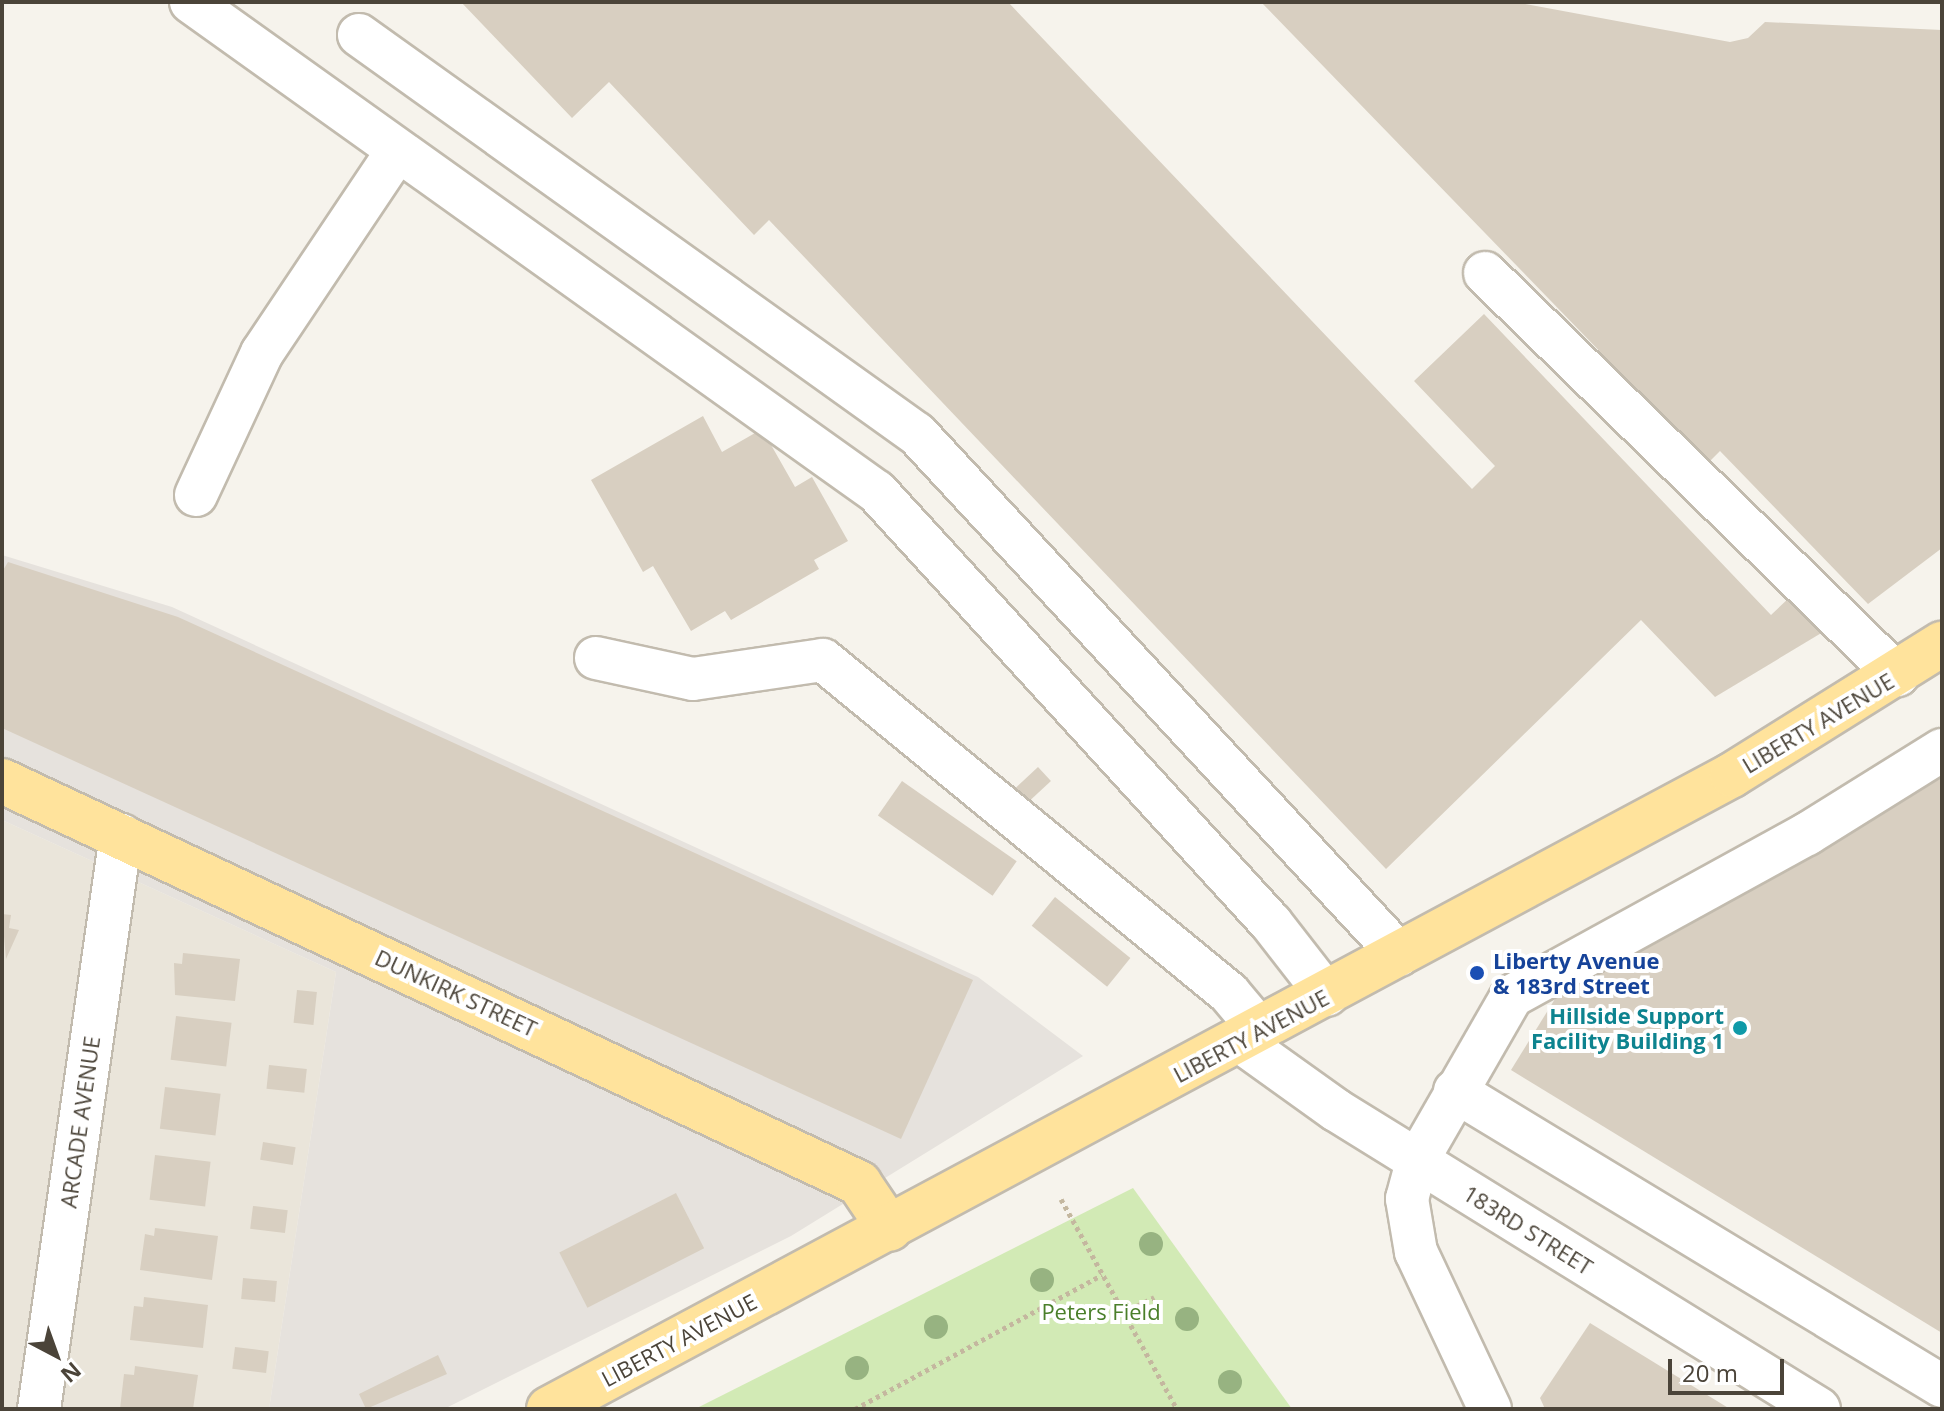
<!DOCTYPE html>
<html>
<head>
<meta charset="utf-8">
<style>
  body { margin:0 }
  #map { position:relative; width:1944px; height:1411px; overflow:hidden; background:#f6f3ec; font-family:"Open Sans",sans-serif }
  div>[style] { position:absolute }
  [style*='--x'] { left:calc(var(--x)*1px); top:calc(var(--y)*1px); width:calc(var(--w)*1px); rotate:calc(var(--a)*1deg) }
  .residential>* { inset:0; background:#eae5da }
  .industrial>* { inset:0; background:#e6e2dd }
  .green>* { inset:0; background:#d2eab5 }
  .building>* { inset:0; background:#d8cfc1; transform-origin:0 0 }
  .path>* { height:5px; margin-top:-2.5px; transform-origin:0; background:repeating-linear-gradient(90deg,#c4b79f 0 4px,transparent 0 8px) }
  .roads { filter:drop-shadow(2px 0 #c2bbae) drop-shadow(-2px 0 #c2bbae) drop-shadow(0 2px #c2bbae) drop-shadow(0 -2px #c2bbae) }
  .minor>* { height:42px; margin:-21px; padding:0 21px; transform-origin:21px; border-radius:21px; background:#fff }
  .major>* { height:44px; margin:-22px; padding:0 22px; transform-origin:22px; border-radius:22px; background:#ffe39c }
  .trees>* { width:24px; height:24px; margin:-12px; border-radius:50%; background:#97b381 }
  .dots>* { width:22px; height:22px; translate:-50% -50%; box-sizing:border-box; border:4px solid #fff; border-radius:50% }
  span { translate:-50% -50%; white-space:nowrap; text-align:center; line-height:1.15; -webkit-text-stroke:8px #fff; paint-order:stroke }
  .street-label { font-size:22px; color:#4b4439 }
  .transit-label { font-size:22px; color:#164399; font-weight:700 }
  .left { translate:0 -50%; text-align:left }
  .culture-label { font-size:22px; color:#0d838f; font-weight:700 }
  .right { translate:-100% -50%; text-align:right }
  .park-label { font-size:22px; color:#4a7f2a }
  .frame { position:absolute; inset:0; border:4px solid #4b4439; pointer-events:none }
  .north { position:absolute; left:16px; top:1315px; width:80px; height:80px; -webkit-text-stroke:6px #fff; paint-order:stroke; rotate:139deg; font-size:22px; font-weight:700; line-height:32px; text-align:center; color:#4b4439 }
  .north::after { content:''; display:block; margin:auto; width:28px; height:36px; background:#4b4439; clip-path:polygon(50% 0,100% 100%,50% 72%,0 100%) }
  .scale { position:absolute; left:1668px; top:1359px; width:116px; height:36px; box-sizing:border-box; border:4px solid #4b4439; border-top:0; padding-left:10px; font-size:24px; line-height:28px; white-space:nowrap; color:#4b4439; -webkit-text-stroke:6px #fff; paint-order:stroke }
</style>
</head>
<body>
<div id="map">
  <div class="residential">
    <div style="clip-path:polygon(2px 820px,336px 972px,269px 1409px,2px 1409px)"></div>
  </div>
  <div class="industrial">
    <div style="clip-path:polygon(2px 555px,172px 607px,978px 977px,1083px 1056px,791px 1236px,444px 1409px,269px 1409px,336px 972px,2px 820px)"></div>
  </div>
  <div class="green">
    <div style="clip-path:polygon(1133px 1188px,1292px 1409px,695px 1409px)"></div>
  </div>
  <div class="building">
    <div style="clip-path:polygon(461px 2px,1008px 2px,1472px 489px,1495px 466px,1414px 381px,1484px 314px,1771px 615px,1790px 597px,1823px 632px,1715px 697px,1641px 620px,1386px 869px,769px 220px,754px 235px,609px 82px,572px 118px)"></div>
    <div style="clip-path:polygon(1261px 2px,1515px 2px,1730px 42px,1748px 38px,1765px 22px,1942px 30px,1942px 548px,1868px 604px,1720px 451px,1708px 463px)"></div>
    <div style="clip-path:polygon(703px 416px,722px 452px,762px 429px,795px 487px,812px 477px,848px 541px,814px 560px,819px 569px,731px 620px,725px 611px,691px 631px,653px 566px,643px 572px,591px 480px)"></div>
    <div style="clip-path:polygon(8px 562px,178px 617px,973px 980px,901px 1139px,2px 728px,2px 572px)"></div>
    <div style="left:1038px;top:767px;width:19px;height:35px;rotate:47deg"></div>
    <div style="clip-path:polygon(1942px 769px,1942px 1333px,1511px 1070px,1563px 986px)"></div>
    <div style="left:902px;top:781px;width:140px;height:42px;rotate:35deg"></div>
    <div style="left:1055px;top:897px;width:97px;height:37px;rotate:39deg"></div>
    <div style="clip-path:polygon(2px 914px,11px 915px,9px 928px,19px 930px,6px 959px)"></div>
    <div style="clip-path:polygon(183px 953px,240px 959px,235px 1001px,175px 995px,174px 963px,182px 964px)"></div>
    <div style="left:297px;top:990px;width:20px;height:33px;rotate:6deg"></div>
    <div style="left:176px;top:1016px;width:56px;height:44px;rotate:7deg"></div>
    <div style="left:269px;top:1065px;width:38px;height:24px;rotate:6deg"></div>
    <div style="left:165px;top:1087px;width:56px;height:42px;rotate:7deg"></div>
    <div style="left:263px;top:1142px;width:33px;height:18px;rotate:9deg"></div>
    <div style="left:155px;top:1155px;width:56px;height:45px;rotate:7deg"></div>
    <div style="left:676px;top:1193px;width:62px;height:131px;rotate:63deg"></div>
    <div style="left:253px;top:1206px;width:35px;height:23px;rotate:7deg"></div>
    <div style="clip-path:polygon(155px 1228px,218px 1236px,212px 1280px,140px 1270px,145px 1234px,154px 1236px)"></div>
    <div style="left:243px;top:1278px;width:34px;height:21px;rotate:5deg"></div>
    <div style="clip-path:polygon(144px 1297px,208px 1305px,203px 1348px,130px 1340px,134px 1306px,143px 1307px)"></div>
    <div style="clip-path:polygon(1590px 1323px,1730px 1409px,1545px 1409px,1540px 1398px)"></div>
    <div style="left:235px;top:1347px;width:34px;height:22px;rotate:7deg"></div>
    <div style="clip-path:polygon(438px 1355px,447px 1374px,366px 1409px,359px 1394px)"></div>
    <div style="clip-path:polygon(135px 1366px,198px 1375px,193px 1409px,120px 1409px,124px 1374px,134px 1375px)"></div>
  </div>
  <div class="path">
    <div style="--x:1061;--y:1199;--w:240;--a:61.1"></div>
    <div style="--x:1123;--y:1313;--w:35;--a:-27"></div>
    <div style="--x:855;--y:1409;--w:281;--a:-28.5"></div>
  </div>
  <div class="roads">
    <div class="minor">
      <div style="--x:191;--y:2;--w:843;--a:35.54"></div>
      <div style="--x:877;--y:492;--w:584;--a:47.57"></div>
      <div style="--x:1271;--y:923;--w:91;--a:52.1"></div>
      <div style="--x:359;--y:35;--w:686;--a:35.57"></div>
      <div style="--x:917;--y:434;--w:710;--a:47.17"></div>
      <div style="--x:1485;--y:273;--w:576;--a:44.3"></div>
      <div style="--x:196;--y:495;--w:157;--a:-65.1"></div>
      <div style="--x:262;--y:353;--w:243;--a:-56.2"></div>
      <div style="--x:596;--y:658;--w:99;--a:12.2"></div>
      <div style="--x:693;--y:679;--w:131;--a:-8.3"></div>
      <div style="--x:823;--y:660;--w:525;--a:39.36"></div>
      <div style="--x:1229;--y:993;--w:50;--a:49.9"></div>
      <div style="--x:1241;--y:1042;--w:117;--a:35.6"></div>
      <div style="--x:1336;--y:1110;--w:568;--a:31.76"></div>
      <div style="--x:1455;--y:1091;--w:569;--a:31.21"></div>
      <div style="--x:39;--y:1409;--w:580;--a:-81.87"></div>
      <div style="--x:1490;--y:1409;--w:174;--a:-115.2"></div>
      <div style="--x:1416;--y:1252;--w:54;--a:-99.6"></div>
      <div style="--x:1407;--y:1199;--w:39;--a:-75"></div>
      <div style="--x:1417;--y:1161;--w:190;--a:-60.1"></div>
      <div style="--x:1512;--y:996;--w:337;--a:-28.8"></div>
      <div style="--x:1807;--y:834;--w:159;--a:-31.9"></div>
    </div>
    <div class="major">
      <div style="--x:2;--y:781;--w:947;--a:25.13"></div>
      <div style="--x:859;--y:1183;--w:55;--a:56"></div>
      <div style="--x:549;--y:1409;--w:1342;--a:-28.19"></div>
      <div style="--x:1732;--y:775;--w:248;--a:-32"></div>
    </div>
  </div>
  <div class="trees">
    <div style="left:1151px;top:1244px"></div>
    <div style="left:1042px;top:1280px"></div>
    <div style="left:1187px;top:1319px"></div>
    <div style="left:936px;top:1327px"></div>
    <div style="left:857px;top:1368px"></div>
    <div style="left:1230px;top:1382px"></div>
  </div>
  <div class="dots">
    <div style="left:1477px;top:973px;background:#1a4fb4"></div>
    <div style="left:1740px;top:1028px;background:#0f9aa8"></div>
  </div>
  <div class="street-label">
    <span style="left:1818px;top:723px;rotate:-31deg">LIBERTY AVENUE</span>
    <span style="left:456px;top:993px;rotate:25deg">DUNKIRK STREET</span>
    <span style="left:1251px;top:1036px;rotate:-28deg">LIBERTY AVENUE</span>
    <span style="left:80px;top:1122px;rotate:-82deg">ARCADE AVENUE</span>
    <span style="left:1528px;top:1230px;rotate:32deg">183RD STREET</span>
    <span style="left:679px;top:1340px;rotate:-28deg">LIBERTY AVENUE</span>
  </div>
  <div class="transit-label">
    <span class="left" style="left:1493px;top:973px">Liberty Avenue<br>&amp; 183rd Street</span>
  </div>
  <div class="culture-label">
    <span class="right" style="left:1724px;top:1028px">Hillside Support<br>Facility Building 1</span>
  </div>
  <div class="park-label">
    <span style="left:1101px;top:1312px">Peters Field</span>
  </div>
  <div class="frame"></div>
  <div class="north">N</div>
  <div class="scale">20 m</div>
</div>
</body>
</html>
